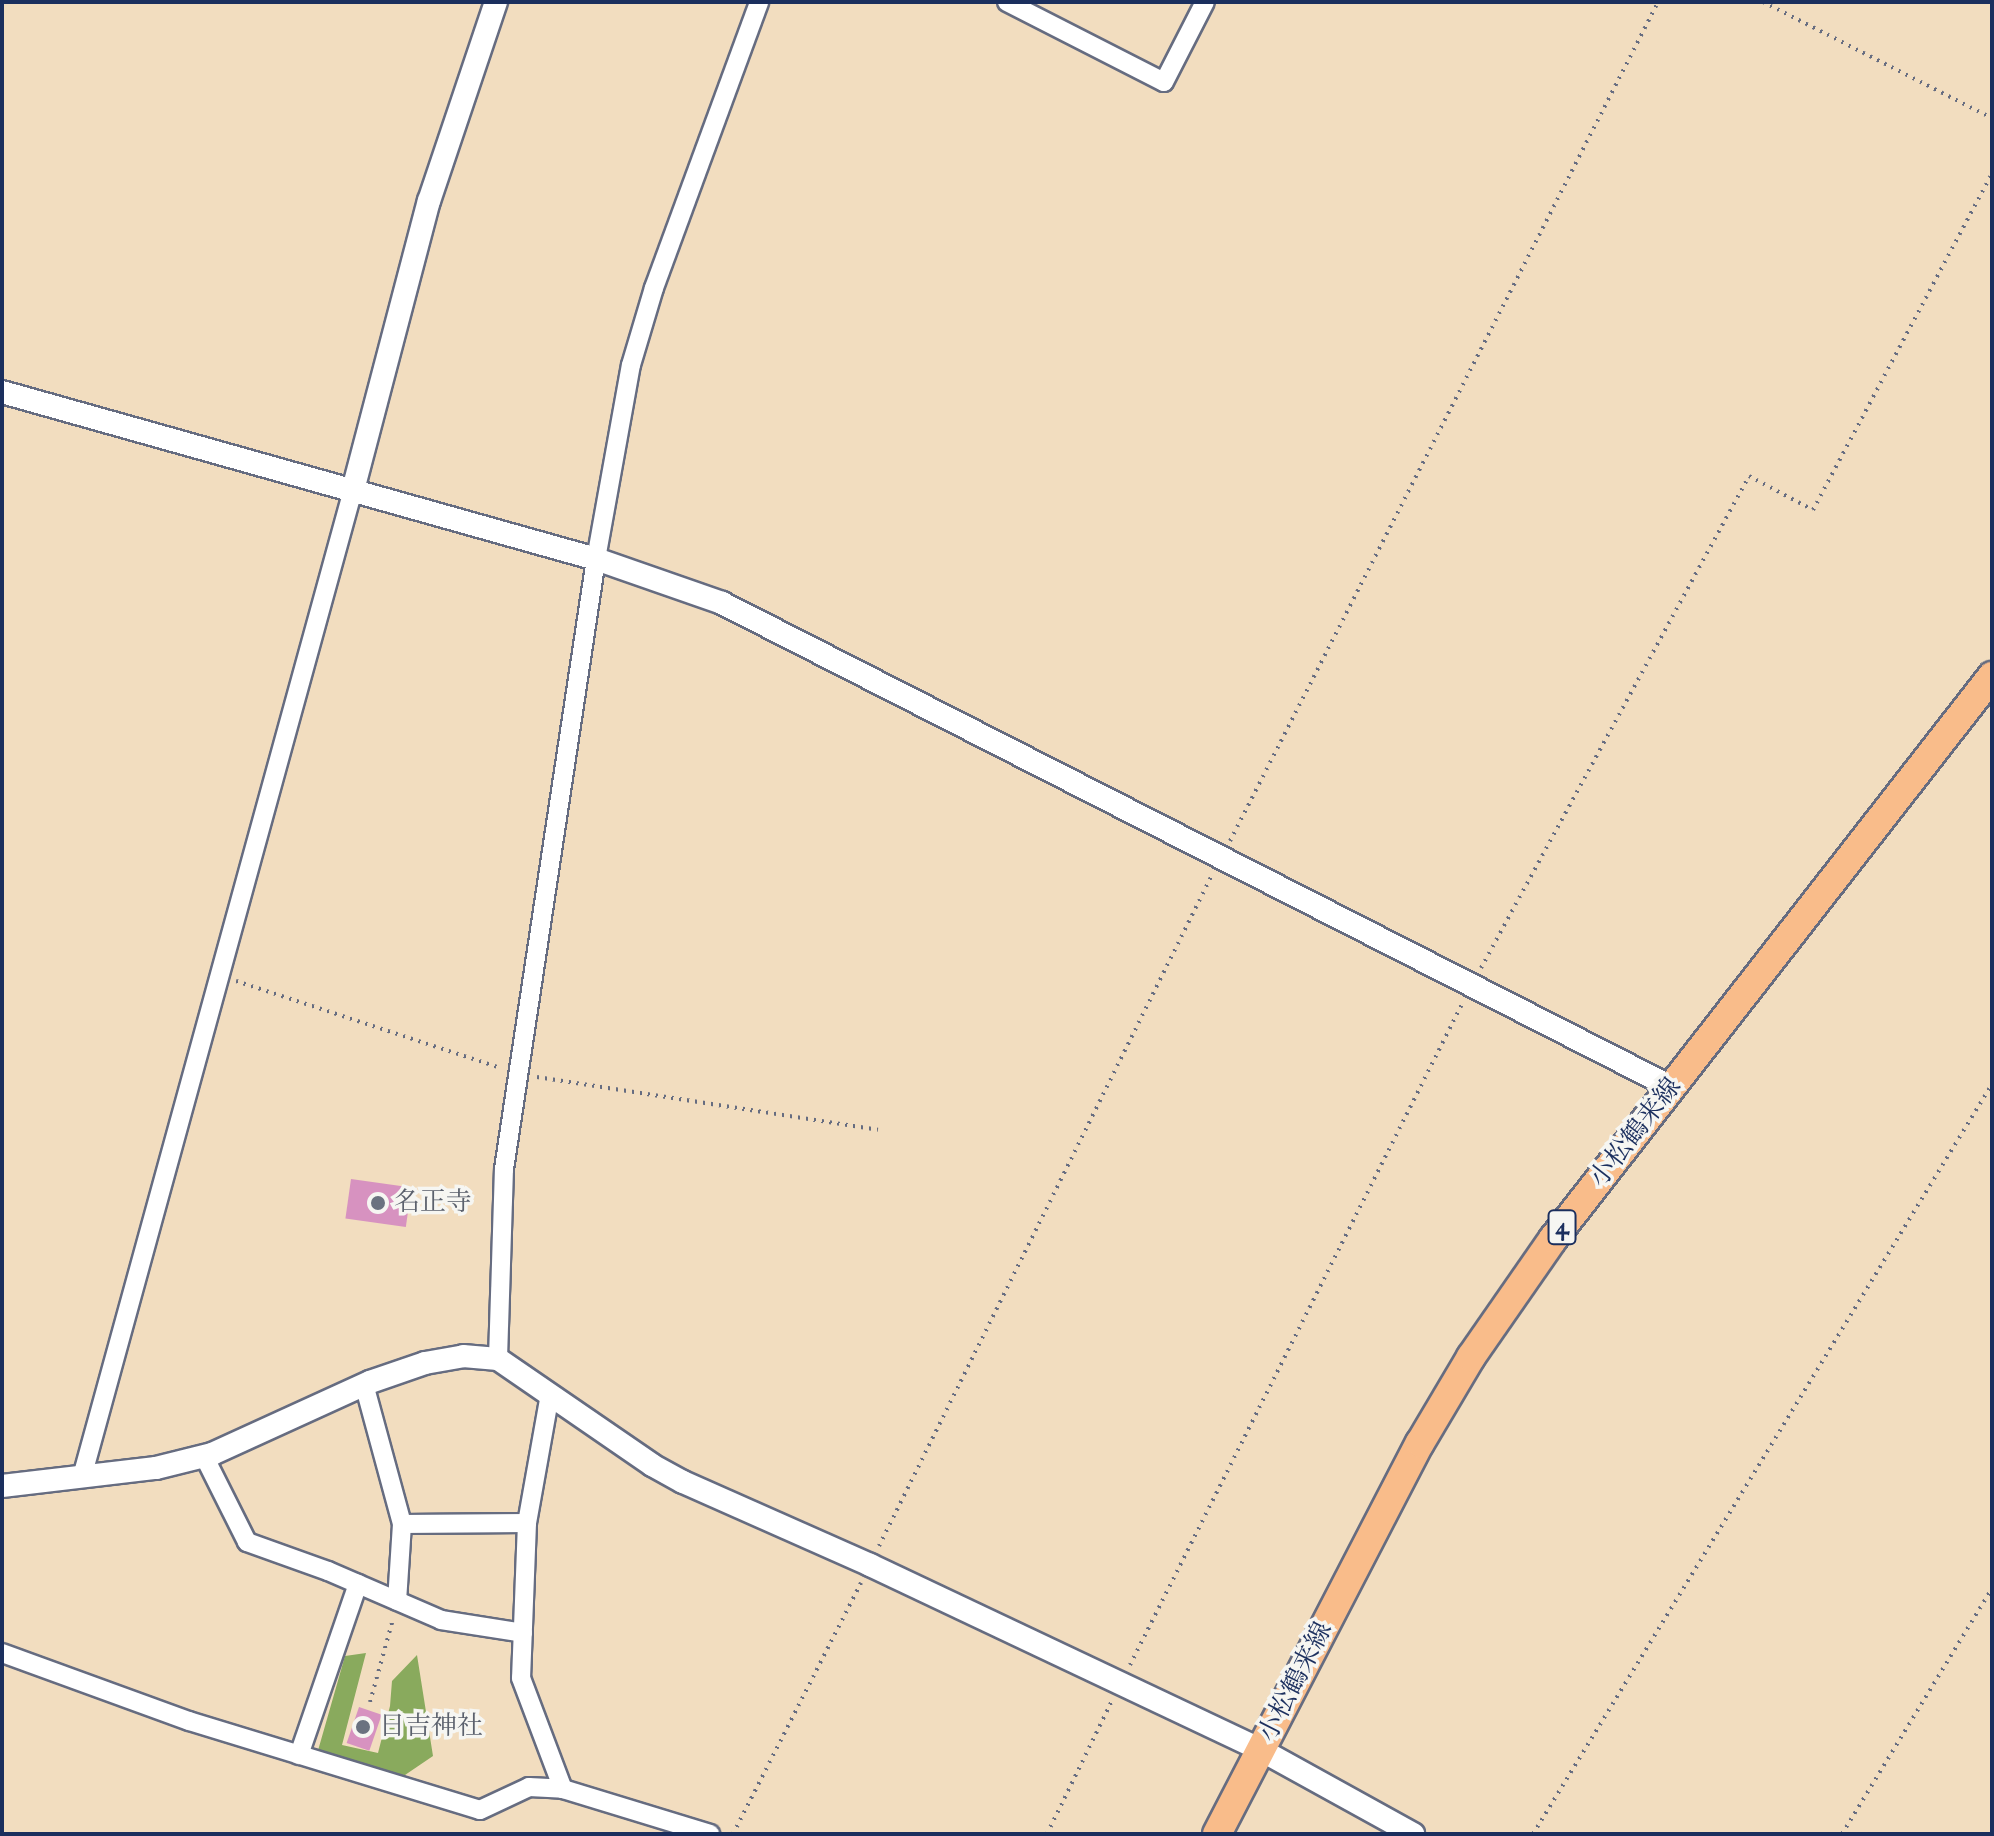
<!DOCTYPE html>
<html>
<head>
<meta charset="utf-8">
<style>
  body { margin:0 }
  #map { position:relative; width:1994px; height:1836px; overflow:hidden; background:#f2ddbf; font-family:"IM FELL Double Pica","Noto Serif JP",serif }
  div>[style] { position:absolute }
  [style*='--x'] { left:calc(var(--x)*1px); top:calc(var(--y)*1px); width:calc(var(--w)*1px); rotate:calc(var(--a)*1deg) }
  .forest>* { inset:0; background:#89aa5d }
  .building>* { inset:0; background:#d792c0; transform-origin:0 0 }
  .path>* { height:4px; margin-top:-2px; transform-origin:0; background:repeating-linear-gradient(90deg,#666c80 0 2px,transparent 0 8px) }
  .roads { filter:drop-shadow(2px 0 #666c80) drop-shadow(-2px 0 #666c80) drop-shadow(0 2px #666c80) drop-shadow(0 -2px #666c80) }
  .minor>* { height:18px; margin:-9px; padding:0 9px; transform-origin:9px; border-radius:9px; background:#fff }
  .tertiary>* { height:22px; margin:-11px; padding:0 11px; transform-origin:11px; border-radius:11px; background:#fff }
  .primary>* { height:28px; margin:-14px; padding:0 14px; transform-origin:14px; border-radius:14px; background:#f9bc8a }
  .dots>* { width:22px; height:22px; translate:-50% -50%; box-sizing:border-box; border:4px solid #f6f6f2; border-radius:50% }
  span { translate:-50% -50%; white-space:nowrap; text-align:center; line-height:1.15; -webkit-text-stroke:7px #f6f6f2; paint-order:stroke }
  .shield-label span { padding:2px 6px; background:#f6f6f2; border:2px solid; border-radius:6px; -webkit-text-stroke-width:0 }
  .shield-label { font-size:24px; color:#1b2f5e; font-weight:700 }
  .street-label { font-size:26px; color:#1b2f5e }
  .worship-label { font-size:26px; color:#5b616d }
  .left { translate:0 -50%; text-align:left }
  .frame { position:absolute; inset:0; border:4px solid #1b2f5e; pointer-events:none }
</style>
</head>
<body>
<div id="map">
  <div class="forest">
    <div style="clip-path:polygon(366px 1653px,342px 1745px,378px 1753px,390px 1706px,392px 1681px,417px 1655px,433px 1756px,405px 1775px,386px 1774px,317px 1754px,345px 1656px)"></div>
  </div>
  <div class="building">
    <div style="left:351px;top:1179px;width:61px;height:40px;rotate:8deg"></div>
    <div style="left:359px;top:1707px;width:24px;height:38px;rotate:19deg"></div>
  </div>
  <div class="path">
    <div style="--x:1763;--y:2;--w:257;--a:26.9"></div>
    <div style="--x:1230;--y:841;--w:942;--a:-62.97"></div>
    <div style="--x:1481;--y:968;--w:560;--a:-61.42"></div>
    <div style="--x:1749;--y:476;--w:72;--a:28"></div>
    <div style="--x:1813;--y:510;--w:382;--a:-62"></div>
    <div style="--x:236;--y:981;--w:279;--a:18.2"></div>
    <div style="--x:537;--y:1077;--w:345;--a:8.8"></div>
    <div style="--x:879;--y:1546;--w:747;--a:-63.61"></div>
    <div style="--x:1130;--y:1665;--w:740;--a:-63.33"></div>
    <div style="--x:370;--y:1702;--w:86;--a:-74.5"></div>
    <div style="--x:733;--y:1834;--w:282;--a:-63"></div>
    <div style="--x:1047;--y:1834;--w:148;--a:-64"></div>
    <div style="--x:1533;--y:1834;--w:879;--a:-58.53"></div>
    <div style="--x:1842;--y:1834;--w:288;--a:-58.6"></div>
  </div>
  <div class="roads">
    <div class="minor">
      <div style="--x:1007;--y:2;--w:176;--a:27"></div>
      <div style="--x:1164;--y:82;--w:90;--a:-62.9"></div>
      <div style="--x:498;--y:1359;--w:190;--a:-88.2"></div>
      <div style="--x:504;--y:1169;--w:617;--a:-81.42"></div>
      <div style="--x:596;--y:559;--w:197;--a:-79.8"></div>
      <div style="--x:631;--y:365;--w:80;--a:-73.4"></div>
      <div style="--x:654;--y:288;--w:305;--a:-69.8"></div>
      <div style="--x:364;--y:1384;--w:145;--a:74.8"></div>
      <div style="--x:402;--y:1524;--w:77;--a:93.7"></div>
      <div style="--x:550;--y:1394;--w:131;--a:100.1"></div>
      <div style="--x:527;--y:1523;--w:155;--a:92.2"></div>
      <div style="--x:521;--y:1678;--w:119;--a:69.3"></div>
      <div style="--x:204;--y:1456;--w:96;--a:63.4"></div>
      <div style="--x:247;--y:1542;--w:86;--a:19.7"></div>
      <div style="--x:328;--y:1571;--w:123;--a:23.4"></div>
      <div style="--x:441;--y:1620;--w:83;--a:9"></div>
      <div style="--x:82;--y:1477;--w:1024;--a:-74.65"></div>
      <div style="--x:402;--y:1524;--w:125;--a:-0.5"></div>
      <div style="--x:2;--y:1653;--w:199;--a:20"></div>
      <div style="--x:189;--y:1721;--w:304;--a:17"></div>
      <div style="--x:480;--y:1810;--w:54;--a:-25.1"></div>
      <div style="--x:529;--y:1787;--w:34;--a:3"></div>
      <div style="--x:563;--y:1789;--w:154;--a:17"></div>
      <div style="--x:299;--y:1755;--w:181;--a:-71"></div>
    </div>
    <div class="tertiary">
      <div style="--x:2;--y:392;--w:617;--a:15.7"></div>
      <div style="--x:596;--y:559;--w:133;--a:19.2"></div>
      <div style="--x:722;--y:603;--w:1065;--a:27.02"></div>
      <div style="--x:353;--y:490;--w:299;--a:-75.3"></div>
      <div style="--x:429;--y:201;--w:210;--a:-71.4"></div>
      <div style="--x:2;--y:1486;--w:155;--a:-6.7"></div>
      <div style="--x:156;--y:1468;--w:58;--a:-14"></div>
      <div style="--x:212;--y:1454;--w:174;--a:-24.5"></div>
      <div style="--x:370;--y:1382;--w:58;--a:-19.1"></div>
      <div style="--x:425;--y:1363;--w:39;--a:-10"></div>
      <div style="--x:463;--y:1356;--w:35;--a:5"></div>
      <div style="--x:498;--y:1359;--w:187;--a:34.5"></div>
      <div style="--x:652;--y:1465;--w:35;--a:29"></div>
      <div style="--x:683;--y:1482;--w:205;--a:23.9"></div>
      <div style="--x:870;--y:1565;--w:433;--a:25.3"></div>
      <div style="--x:1261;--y:1750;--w:174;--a:28.9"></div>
    </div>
    <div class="primary">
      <div style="--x:1217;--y:1834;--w:441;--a:-62.6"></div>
      <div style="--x:1420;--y:1443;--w:100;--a:-59.3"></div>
      <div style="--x:1471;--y:1357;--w:144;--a:-55.2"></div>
      <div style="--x:1553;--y:1239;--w:714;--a:-52.05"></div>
    </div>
  </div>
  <div class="dots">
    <div style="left:378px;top:1203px;background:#6b7280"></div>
    <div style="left:363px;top:1727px;background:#6b7280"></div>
  </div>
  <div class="shield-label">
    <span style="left:1562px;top:1227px">4</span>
  </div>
  <div class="street-label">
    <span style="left:1636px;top:1133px;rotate:-52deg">小松鶴来線</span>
    <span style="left:1296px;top:1682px;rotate:-63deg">小松鶴来線</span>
  </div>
  <div class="worship-label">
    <span class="left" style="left:394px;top:1203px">名正寺</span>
    <span class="left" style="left:379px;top:1727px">日吉神社</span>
  </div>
  <div class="frame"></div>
</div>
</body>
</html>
